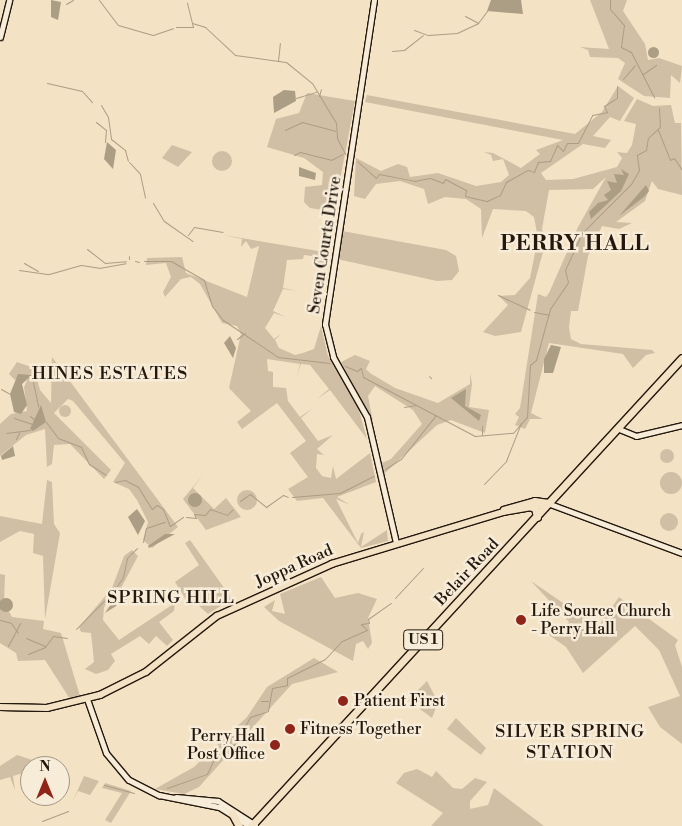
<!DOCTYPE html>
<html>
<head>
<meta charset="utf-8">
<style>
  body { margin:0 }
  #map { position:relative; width:682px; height:826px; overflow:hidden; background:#f3e2c3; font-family:"Libre Bodoni",serif }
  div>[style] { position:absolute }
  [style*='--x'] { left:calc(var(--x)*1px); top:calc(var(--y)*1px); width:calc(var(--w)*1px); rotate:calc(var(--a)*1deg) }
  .green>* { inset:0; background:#d0bfa4 }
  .round { border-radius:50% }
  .water>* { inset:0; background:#ac9d85 }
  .stream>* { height:1px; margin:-0.5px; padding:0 0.5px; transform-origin:0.5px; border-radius:0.5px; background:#ac9d85 }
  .roads { filter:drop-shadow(1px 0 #23170e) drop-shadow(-1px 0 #23170e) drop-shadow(0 1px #23170e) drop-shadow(0 -1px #23170e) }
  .secondary>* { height:5px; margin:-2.5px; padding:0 2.5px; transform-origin:2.5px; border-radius:2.5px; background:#f7ecd8 }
  .primary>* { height:5.5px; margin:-2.75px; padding:0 2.75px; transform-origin:2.75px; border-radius:2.75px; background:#f3e2c3 }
  .highway>* { height:7px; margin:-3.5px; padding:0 3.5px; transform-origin:3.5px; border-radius:3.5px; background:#f3e2c3 }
  .dots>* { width:14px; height:14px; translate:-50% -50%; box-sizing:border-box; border:2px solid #f7ecd8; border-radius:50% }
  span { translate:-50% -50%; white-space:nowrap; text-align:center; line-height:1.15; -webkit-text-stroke:5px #f7ecd8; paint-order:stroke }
  .shield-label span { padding:1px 4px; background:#f7ecd8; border:1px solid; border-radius:4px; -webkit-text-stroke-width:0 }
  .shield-label { font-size:15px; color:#23170e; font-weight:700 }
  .street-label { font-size:16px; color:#23170e }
  .poi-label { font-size:16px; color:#23170e }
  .left { translate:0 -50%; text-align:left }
  .right { translate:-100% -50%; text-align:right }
  .neighbourhood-label { font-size:18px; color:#23170e; letter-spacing:1px }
  .district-label { font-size:21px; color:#23170e; font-weight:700; letter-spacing:1px }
  .north { position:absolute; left:20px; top:756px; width:50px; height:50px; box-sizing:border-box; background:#f7ecd8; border:1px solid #a29787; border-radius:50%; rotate:0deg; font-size:14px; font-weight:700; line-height:20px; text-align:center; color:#23170e }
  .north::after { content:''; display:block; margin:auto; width:18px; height:22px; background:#8f2418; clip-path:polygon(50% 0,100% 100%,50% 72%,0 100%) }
</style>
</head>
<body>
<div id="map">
  <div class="green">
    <div style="clip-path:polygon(590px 0,627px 0,623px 11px,645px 44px,648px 60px,659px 58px,682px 66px,680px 83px,671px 75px,670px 98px,644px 96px,618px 79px,625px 63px,618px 58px,590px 57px,588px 50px,580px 47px,609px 49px)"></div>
    <div style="clip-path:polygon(618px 86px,634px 98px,620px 121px,610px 117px,593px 136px,611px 140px,605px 148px,583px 144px,541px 173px,546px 180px,573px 179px,617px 167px,622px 158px,617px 152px,627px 153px,632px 145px,636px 124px,624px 121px,637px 99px,653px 106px,671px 105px,675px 123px,681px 123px,682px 195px,658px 189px,652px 181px,645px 201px,616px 222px,632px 223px,619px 229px,602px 226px,588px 256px,578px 311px,571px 311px,569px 327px,571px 339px,581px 344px,652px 350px,655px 353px,646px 355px,633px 368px,623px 354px,549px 343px,531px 413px,543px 419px,530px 419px,525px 429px,515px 425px,519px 417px,515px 414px,520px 408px,538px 294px,546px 297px,549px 293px,578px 227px,606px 177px,593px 189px,549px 190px,542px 229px,546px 241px,521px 332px,495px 336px,483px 332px,508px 305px,499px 296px,515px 295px,530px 278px,538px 238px,534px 217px,526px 211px,493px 209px,482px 238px,481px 209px,466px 199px,445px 197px,428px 204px,424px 189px,400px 181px,376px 184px,365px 199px,354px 196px,356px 158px,381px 171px,398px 164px,407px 167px,410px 177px,438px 173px,476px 186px,501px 182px,509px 175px,503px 159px,493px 161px,491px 155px,484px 152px,493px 153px,521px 168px,540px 154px,536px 150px,563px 140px,365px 102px,367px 95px,575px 134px,602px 112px)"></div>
    <div style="clip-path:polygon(307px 93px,355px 101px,334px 212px,310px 208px,304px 202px,305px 187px,322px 185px,323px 172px,304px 158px,267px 147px,276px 119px,299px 113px)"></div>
    <div style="clip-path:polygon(172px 145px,192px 152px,178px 167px,162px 158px)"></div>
    <div class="round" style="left:212px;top:151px;width:20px;height:20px"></div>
    <div style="clip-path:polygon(342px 231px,446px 250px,456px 256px,459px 271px,452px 280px,437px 281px,337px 259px)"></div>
    <div style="clip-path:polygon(223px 235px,330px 253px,327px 266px,312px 263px,312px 256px,304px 255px,303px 259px,287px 260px,283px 288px,297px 291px,283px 289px,273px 311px,286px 317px,274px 313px,265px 328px,274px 339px,281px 334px,275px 340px,279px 348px,295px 355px,303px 353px,299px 342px,303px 353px,314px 349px,321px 326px,328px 356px,358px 407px,367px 439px,330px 390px,317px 399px,329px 389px,310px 365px,301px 364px,297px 376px,300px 364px,267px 359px,268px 371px,273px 372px,273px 387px,286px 388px,288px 401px,300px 417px,313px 408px,301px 418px,318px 441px,333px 435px,317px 449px,324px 455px,317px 454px,316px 468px,322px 476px,331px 478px,333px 466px,336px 479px,370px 453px,376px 482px,337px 497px,350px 505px,336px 499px,358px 543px,361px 534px,364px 532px,361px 547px,387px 530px,388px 541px,361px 548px,323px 498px,297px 501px,288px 489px,308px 477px,290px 453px,306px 441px,277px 403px,242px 429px,237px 422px,251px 411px,229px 388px,241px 334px,237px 326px,222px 323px,200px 284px,191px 277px,181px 279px,165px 297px,163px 292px,171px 277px,166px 263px,146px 265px,147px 258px,182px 257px,186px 273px,247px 297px,259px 246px,251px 249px,246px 241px,241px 247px,242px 239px)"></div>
    <div style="clip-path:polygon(355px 355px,370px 361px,366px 369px,370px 373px,395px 388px,438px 403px,470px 384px,470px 373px,472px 384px,469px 407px,489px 410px,485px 433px,451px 420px,437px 425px,384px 474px,382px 463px,391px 459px,422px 424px,413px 410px,375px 386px,368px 396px,373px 422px,341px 362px)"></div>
    <div style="clip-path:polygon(52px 357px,178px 527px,152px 548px,143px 540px,148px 522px,137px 500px,129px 489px,113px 482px,125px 463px,73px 401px,68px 399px,54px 413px,111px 470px,104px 479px,70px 444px,54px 445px,52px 464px,47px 467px,45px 429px,26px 435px,0 456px,0 424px,11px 414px,27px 411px,24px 387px,30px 374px,15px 380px,9px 374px,17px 362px,34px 368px,40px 390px,51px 403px)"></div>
    <div class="round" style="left:59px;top:405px;width:12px;height:12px"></div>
    <div class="round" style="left:660px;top:449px;width:14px;height:14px"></div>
    <div class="round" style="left:660px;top:472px;width:22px;height:22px"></div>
    <div style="clip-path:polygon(202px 476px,193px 488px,214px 509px,226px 498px,241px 517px,206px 530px,183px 499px)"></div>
    <div style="clip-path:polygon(47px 480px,52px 482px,54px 524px,60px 533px,45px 619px,43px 556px,33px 553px,34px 534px,20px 531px,0 542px,0 516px,42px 524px)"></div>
    <div class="round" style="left:237px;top:490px;width:20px;height:20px"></div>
    <div class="round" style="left:660px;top:513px;width:18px;height:18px"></div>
    <div style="clip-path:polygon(190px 540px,232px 599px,208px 614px,197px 604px,190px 606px,175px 582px,199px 565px,185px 543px)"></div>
    <div style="clip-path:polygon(132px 550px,138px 556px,120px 590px,104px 607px,103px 620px,119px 640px,175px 603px,174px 611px,159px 622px,173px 640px,167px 646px,156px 636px,149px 644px,140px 636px,111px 654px,115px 661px,108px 670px,96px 674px,85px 669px,94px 662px,91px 633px,81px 632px,79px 627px,112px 588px,124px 556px)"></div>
    <div style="clip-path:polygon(0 574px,5px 575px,4px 603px,12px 617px,44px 621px,43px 629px,61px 633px,80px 696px,70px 699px,45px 660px,18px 661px,16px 653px,0 643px)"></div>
    <div style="clip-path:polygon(321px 577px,335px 598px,358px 593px,377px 599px,368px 618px,372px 643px,368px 649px,363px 641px,356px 644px,353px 661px,279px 621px,264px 607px,275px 600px,272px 611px,285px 614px,280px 594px)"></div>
    <div style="clip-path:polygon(531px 581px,598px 627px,619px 597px,678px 640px,675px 645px,682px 667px,682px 744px,660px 727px,648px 707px,680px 696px,659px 650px,635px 626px,583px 673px,566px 647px,539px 628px,544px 624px,557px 632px,569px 622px)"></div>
    <div style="clip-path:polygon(314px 658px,338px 672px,292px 684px,199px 787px,184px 794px,155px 789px,194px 767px,247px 717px,267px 687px)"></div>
    <div style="clip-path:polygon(427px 681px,438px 702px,432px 718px,408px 700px)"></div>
    <div style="clip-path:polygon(456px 718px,486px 748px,481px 755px,447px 729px)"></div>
    <div style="clip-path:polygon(17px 755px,51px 766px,30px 766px,30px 771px,13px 776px,15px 790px,10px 777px,0 780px,0 766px)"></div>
    <div style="clip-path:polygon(417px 769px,432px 777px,436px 771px,453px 788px,462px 789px,475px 778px,487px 782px,470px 801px,470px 809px,488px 805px,494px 788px,544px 826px,431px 826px,443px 813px,396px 783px,404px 773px)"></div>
    <div style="clip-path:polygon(84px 776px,99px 781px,90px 795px,78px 791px,72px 803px)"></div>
    <div style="clip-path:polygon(105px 783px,131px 791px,111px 823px,105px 820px,122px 793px,102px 788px)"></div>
  </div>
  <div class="water">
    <div style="clip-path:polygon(51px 0,61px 2px,58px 20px,51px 17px)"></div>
    <div style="clip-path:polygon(491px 0,521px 0,523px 14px,487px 11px)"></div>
    <div class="round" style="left:647.5px;top:46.5px;width:11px;height:11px"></div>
    <div style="clip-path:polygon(284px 90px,295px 91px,296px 101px,274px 113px,273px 97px)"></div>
    <div style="clip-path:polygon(107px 142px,116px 150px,113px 169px,104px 159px)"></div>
    <div style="clip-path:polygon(299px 167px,316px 173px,315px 180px,299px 176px)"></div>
    <div style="clip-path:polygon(621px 169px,629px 174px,621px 191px,591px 219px,589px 212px,598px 203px,608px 200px,604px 195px,611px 190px,607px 181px,617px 183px,614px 174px,624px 175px)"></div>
    <div style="clip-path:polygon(646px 185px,649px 191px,644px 197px,619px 216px)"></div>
    <div style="clip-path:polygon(230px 336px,236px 348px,233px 358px,224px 343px)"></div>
    <div style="clip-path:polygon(551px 345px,561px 347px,553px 373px,544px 373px,544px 359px)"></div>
    <div style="clip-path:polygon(18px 374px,32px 375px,22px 384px,27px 405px,21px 414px,14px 412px,10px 394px)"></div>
    <div style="clip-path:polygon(466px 389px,465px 406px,481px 415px,479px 421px,451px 398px)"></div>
    <div style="clip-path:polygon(41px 405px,46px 422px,33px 431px,30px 429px)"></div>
    <div style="clip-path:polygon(13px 446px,15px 456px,2px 460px,1px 456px)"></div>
    <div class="round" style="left:188px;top:493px;width:14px;height:14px"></div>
    <div style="clip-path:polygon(137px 509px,145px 521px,138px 535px,128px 517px)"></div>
    <div style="clip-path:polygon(165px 534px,175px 534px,149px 548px,148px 546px)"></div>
    <div style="clip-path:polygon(129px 588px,127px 599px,105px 613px,109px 607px)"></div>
    <div class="round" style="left:-1px;top:598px;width:14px;height:14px"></div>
  </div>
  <div class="stream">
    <div style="--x:99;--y:0;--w:31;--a:53"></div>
    <div style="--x:118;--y:25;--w:36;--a:16"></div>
    <div style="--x:153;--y:35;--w:21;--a:-19"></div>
    <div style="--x:610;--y:0;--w:9;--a:90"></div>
    <div style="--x:610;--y:9;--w:21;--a:49"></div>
    <div style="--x:624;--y:25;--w:22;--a:98"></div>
    <div style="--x:621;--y:47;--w:11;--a:27"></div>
    <div style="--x:631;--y:52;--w:51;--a:62.9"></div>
    <div style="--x:66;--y:4;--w:8;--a:-30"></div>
    <div style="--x:465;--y:16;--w:15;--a:28"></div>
    <div style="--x:192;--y:23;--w:14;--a:17"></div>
    <div style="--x:205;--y:27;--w:41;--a:43"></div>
    <div style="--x:235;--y:55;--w:51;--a:7.8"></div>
    <div style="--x:286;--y:62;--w:33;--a:39"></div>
    <div style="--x:312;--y:83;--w:47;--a:59"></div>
    <div style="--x:336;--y:123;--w:15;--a:86"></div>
    <div style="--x:337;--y:138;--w:18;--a:63"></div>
    <div style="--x:176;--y:27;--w:17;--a:0"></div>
    <div style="--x:193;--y:27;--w:25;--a:-104"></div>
    <div style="--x:414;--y:30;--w:15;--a:20"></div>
    <div style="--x:428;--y:35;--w:29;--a:-4"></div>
    <div style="--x:457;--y:33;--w:23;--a:-25"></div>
    <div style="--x:478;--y:23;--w:15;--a:-53"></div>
    <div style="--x:392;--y:51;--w:12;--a:-5"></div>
    <div style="--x:404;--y:50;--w:24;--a:-38"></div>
    <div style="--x:278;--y:61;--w:18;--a:-84"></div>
    <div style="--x:643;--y:74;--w:16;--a:-35"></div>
    <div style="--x:623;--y:79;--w:18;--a:-49"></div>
    <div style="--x:47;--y:83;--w:36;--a:13"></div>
    <div style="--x:82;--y:91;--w:15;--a:48"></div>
    <div style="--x:319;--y:96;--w:7;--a:-74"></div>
    <div style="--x:296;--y:98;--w:21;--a:-17"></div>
    <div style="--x:101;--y:105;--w:14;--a:60"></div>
    <div style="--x:108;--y:117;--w:22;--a:82"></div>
    <div style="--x:111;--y:139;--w:18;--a:38"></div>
    <div style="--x:125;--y:150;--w:11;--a:75"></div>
    <div style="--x:96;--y:122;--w:13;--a:39"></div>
    <div style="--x:106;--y:130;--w:12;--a:95"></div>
    <div style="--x:285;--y:130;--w:19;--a:-25"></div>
    <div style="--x:302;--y:122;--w:34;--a:15"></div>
    <div style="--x:658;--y:130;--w:32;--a:68"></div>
    <div style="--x:670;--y:160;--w:4;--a:-27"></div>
    <div style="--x:674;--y:158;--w:14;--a:56"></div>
    <div style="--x:294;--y:155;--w:7;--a:-27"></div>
    <div style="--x:300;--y:152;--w:32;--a:14"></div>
    <div style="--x:331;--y:160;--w:13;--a:-27"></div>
    <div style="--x:357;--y:161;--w:25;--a:42"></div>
    <div style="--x:376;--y:178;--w:5;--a:-53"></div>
    <div style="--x:379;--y:174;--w:36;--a:11"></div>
    <div style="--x:414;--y:181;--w:16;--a:-11"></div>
    <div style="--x:430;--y:178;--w:14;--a:21"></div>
    <div style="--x:443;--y:183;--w:4;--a:-63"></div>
    <div style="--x:445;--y:179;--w:24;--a:28"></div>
    <div style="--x:466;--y:190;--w:6;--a:99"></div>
    <div style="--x:465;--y:196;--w:23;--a:13"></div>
    <div style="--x:487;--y:201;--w:14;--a:-25"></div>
    <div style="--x:500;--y:195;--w:14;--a:-65"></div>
    <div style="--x:506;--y:182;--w:25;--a:-29"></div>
    <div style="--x:528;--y:170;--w:6;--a:18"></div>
    <div style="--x:534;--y:172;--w:11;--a:-68"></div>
    <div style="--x:538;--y:162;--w:12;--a:-5"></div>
    <div style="--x:550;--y:161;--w:17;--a:-66"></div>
    <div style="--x:557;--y:145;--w:8;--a:45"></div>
    <div style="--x:563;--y:151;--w:9;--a:-63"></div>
    <div style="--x:567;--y:143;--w:11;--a:0"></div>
    <div style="--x:578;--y:143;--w:31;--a:-63"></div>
    <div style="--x:592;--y:115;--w:15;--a:-11"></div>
    <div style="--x:607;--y:112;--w:7;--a:-117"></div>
    <div style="--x:604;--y:106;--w:15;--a:-32"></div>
    <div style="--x:617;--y:98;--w:12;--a:-90"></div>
    <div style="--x:129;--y:162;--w:16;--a:47"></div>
    <div style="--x:140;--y:174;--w:24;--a:78"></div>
    <div style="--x:153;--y:203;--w:21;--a:59"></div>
    <div style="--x:164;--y:221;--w:35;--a:35"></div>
    <div style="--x:188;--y:235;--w:10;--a:-53"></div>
    <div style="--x:194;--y:227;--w:29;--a:10"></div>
    <div style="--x:87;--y:249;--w:23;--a:38"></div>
    <div style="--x:105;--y:263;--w:21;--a:-5"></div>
    <div style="--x:129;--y:259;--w:3;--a:-90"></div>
    <div style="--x:135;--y:261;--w:4;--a:14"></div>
    <div style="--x:144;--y:261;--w:27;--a:0"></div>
    <div style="--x:171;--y:261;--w:38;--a:30"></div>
    <div style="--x:204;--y:280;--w:27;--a:73"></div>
    <div style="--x:212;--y:306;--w:18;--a:52"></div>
    <div style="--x:223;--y:320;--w:66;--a:33.9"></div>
    <div style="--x:278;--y:357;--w:52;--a:6.6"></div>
    <div style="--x:24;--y:263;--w:16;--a:30"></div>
    <div style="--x:19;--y:270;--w:30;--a:8"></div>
    <div style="--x:49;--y:274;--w:33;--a:-16"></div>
    <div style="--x:81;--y:265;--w:18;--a:9"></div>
    <div style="--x:99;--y:268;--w:27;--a:-10"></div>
    <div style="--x:498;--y:295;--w:35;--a:25"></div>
    <div style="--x:534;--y:312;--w:15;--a:11"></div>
    <div style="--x:237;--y:339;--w:10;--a:-37"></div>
    <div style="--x:345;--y:366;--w:13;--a:23"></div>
    <div style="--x:357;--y:371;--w:5;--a:-37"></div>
    <div style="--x:361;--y:368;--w:9;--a:77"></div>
    <div style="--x:363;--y:377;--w:127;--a:27.8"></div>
    <div style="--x:475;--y:436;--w:38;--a:-5"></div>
    <div style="--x:513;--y:433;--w:21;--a:-49"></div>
    <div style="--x:527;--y:417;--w:52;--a:-86.7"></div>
    <div style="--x:530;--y:365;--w:8;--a:-40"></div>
    <div style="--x:536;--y:360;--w:53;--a:-74.6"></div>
    <div style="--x:550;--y:309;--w:32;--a:-56"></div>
    <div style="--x:568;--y:282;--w:12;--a:-104"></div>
    <div style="--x:565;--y:270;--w:41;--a:-65.3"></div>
    <div style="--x:582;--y:233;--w:69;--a:-45"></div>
    <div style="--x:631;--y:184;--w:16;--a:-60"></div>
    <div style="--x:639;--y:170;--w:15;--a:-98"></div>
    <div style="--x:637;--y:155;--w:10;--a:-29"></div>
    <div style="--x:646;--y:150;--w:12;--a:-81"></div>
    <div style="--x:648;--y:138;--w:16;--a:-43"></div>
    <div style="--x:660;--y:127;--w:19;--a:-93"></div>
    <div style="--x:429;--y:376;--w:3;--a:45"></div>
    <div style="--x:33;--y:382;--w:25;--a:78"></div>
    <div style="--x:1;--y:389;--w:10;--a:29"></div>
    <div style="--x:404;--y:407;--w:12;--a:-9"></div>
    <div style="--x:30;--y:416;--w:8;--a:40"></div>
    <div style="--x:14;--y:418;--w:20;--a:18"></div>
    <div style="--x:46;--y:422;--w:20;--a:53"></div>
    <div style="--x:58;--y:438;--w:25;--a:21"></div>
    <div style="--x:81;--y:447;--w:19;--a:65"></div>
    <div style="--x:89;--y:464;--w:20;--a:33"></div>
    <div style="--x:482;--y:426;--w:9;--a:90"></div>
    <div style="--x:6;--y:433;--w:24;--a:-7"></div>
    <div style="--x:16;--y:439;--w:7;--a:-63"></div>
    <div style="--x:385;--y:469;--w:19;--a:-32"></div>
    <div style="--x:401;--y:459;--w:56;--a:-51.5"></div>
    <div style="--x:115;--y:482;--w:10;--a:-11"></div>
    <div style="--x:125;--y:480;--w:15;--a:28"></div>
    <div style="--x:138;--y:487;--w:26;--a:58"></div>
    <div style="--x:152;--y:509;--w:6;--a:-39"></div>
    <div style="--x:157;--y:505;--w:7;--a:34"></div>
    <div style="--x:163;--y:509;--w:18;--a:68"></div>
    <div style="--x:170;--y:526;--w:16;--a:-35"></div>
    <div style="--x:484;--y:484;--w:32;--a:-46"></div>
    <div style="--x:506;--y:461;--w:41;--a:-68.5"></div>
    <div style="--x:292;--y:497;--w:48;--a:-4.8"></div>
    <div style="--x:340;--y:493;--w:38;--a:-27"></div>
    <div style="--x:240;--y:501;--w:12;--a:-35"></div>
    <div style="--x:250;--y:494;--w:21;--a:39"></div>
    <div style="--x:266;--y:507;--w:21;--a:-35"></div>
    <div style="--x:283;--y:495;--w:5;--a:22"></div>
    <div style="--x:186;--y:517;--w:10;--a:6"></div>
    <div style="--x:196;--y:518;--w:4;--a:-117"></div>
    <div style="--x:194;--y:514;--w:11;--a:5"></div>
    <div style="--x:205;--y:515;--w:8;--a:-50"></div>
    <div style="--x:210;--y:509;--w:18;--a:19"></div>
    <div style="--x:227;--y:515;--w:8;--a:-45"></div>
    <div style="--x:143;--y:542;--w:14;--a:-78"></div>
    <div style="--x:146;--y:528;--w:20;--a:-18"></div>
    <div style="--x:395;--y:598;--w:41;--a:-47"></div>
    <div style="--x:0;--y:620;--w:11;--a:15"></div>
    <div style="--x:11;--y:623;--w:12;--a:55"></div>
    <div style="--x:76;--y:629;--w:51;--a:-45"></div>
    <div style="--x:112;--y:593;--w:19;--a:-55"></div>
    <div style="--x:123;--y:577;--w:19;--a:-78"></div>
    <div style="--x:127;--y:558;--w:14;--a:-45"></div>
    <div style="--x:26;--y:638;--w:21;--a:23"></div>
    <div style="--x:8;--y:646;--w:26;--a:-62"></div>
    <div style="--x:45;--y:647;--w:14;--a:-54"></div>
    <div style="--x:53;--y:636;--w:14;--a:8"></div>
    <div style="--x:28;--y:654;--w:18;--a:-22"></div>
    <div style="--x:261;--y:701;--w:7;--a:0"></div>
    <div style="--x:216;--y:750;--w:16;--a:30"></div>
    <div style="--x:104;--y:785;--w:31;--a:15"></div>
    <div style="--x:167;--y:788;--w:42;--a:-19.3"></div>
    <div style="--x:207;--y:774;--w:17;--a:-65"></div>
    <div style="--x:214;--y:759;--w:9;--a:-13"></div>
    <div style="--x:223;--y:757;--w:13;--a:-67"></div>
    <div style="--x:228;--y:745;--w:6;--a:0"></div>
    <div style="--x:234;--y:745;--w:32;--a:-60"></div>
    <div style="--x:250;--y:717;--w:19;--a:-18"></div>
    <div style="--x:268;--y:711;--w:23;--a:-80"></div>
    <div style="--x:272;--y:688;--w:15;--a:-11"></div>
    <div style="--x:287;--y:685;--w:7;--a:-90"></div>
    <div style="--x:287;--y:678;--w:42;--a:-26.6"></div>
    <div style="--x:325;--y:659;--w:25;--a:-47"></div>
    <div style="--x:342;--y:641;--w:27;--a:-24"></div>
    <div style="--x:367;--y:630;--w:8;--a:-135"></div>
    <div style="--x:361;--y:624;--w:8;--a:-7"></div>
    <div style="--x:369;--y:623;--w:4;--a:-104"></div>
    <div style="--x:368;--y:619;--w:28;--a:-35"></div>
    <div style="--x:42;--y:821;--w:28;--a:-21"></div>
  </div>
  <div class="roads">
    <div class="secondary">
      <div style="--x:374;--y:0;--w:328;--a:98.6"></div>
      <div style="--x:325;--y:324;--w:34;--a:76"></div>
      <div style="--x:333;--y:357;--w:69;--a:60.5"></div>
      <div style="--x:367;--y:417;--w:129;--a:77"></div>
      <div style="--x:0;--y:37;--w:38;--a:-76"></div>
      <div style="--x:619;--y:429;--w:18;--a:22"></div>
      <div style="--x:636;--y:436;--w:47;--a:-13.4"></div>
      <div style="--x:550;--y:504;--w:141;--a:20.4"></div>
      <div style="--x:87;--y:699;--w:57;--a:70.6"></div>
      <div style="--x:106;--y:753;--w:35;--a:50"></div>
      <div style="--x:129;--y:780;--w:34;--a:27"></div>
      <div style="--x:159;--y:795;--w:61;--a:11.3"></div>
      <div style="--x:219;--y:807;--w:36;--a:32"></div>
      <div style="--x:176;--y:797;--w:42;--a:5.4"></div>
      <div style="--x:218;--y:801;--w:44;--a:33"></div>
    </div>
    <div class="primary">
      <div style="--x:504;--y:510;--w:32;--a:-16"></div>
      <div style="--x:535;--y:501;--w:14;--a:8"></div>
      <div style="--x:0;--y:707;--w:47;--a:1.2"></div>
      <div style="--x:47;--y:708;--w:55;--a:-13.8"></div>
      <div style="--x:100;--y:695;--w:51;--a:-26.6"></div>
      <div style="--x:146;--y:672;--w:90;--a:-38.3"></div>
      <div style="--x:217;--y:616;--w:126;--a:-24.3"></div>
      <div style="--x:332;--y:564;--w:179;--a:-16.9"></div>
      <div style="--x:503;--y:512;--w:48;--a:-9.7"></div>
    </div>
    <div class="highway">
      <div style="--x:529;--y:506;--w:6;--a:18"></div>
      <div style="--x:535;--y:508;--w:9;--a:77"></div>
      <div style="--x:232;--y:813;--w:15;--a:62"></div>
      <div style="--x:251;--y:826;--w:636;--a:-47.36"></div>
    </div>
  </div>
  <div class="dots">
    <div style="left:521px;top:620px;background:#8f2418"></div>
    <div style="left:343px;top:701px;background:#8f2418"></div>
    <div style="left:290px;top:729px;background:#8f2418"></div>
    <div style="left:275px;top:745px;background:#8f2418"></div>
  </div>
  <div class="shield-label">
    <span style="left:423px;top:640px">US 1</span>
  </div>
  <div class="street-label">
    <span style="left:325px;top:245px;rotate:-81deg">Seven Courts Drive</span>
    <span style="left:294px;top:566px;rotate:-24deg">Joppa Road</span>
    <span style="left:467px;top:572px;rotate:-47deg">Belair Road</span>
  </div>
  <div class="poi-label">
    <span class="left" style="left:531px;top:620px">Life Source Church<br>- Perry Hall</span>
    <span class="left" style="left:354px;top:701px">Patient First</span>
    <span class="left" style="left:300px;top:729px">Fitness Together</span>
    <span class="right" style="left:265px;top:745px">Perry Hall<br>Post Office</span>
  </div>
  <div class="neighbourhood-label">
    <span style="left:110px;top:374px">HINES ESTATES</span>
    <span style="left:171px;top:598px">SPRING HILL</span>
    <span style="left:570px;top:743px">SILVER SPRING<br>STATION</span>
  </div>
  <div class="district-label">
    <span style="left:575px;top:244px">PERRY HALL</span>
  </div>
  <div class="north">N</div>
</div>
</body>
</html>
